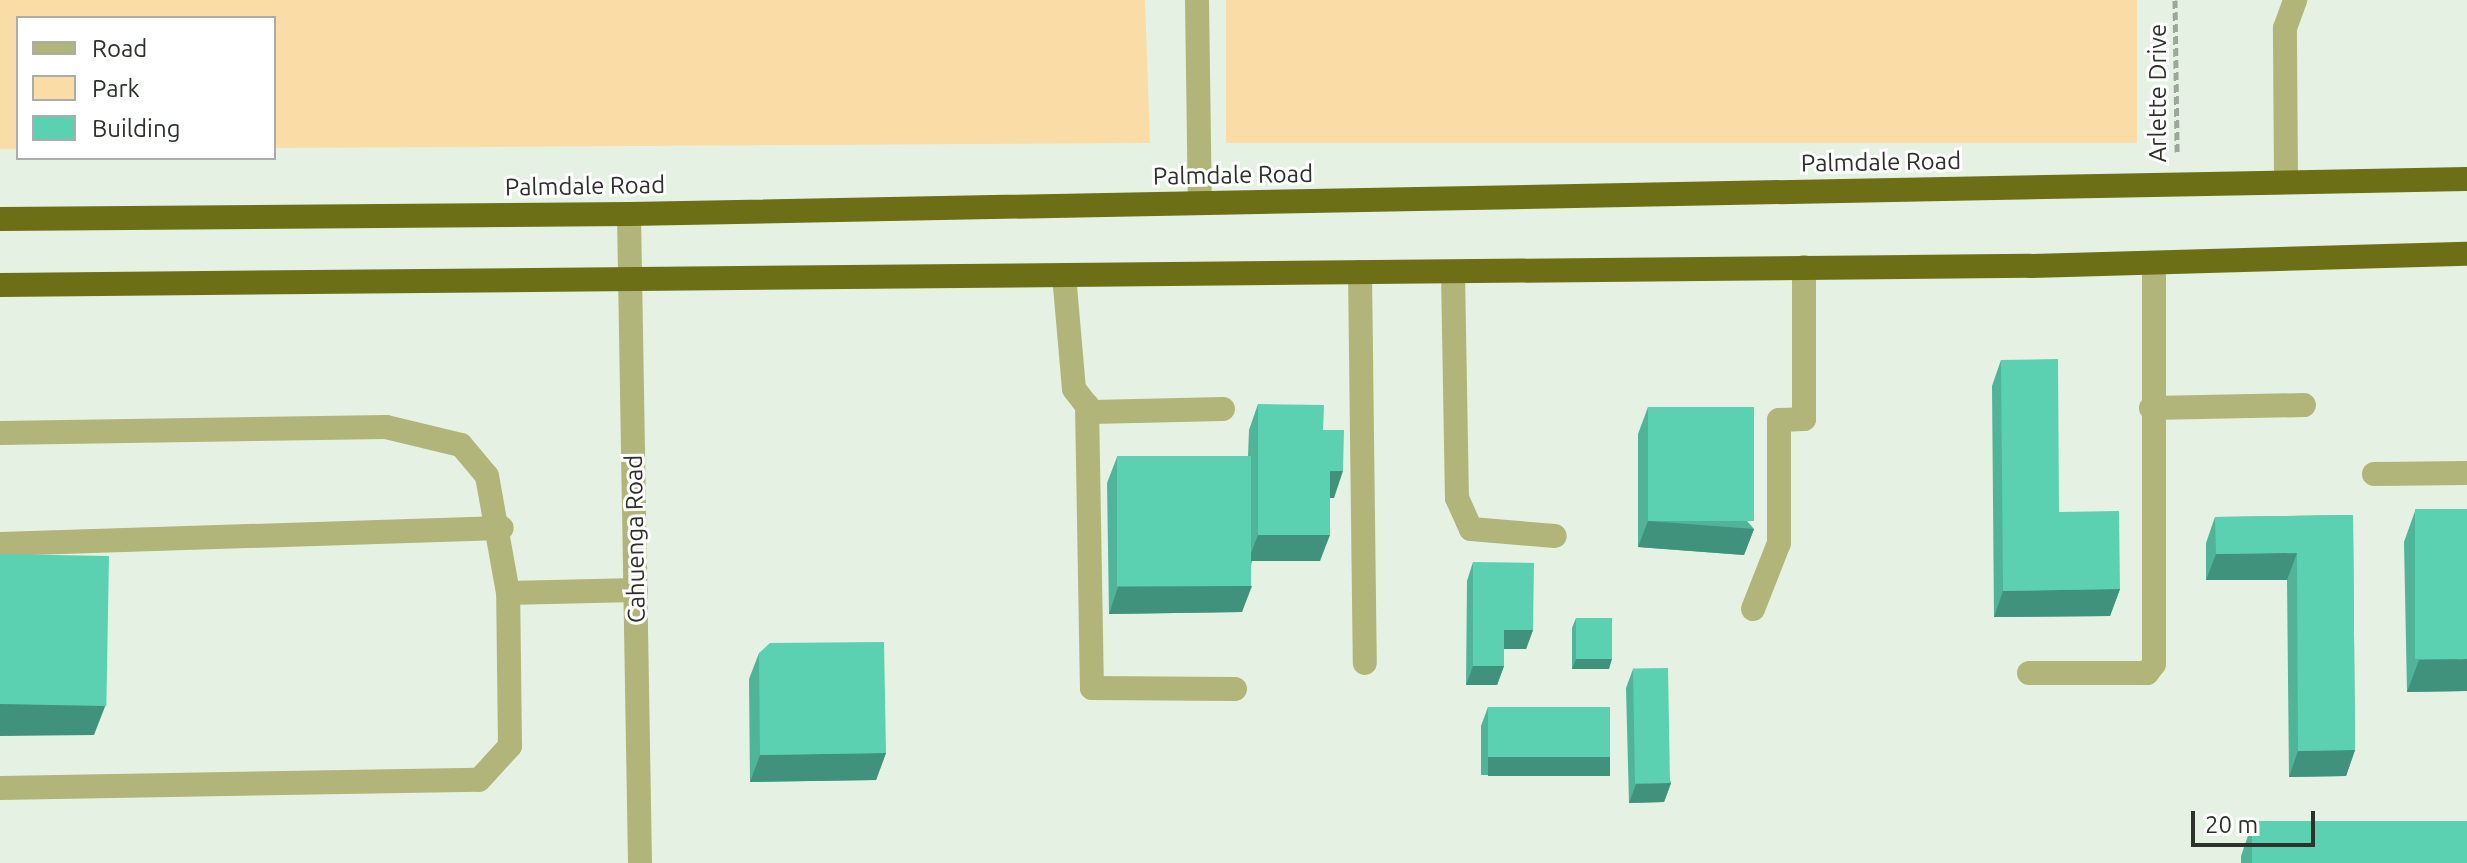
<!DOCTYPE html>
<html>
<head>
<meta charset="utf-8">
<style>
  body { margin:0 }
  #map { position:relative; width:2467px; height:863px; overflow:hidden; background:#e5f2e3; font-family:Ubuntu,sans-serif }
  div>[style] { position:absolute }
  [style*='--x'] { left:calc(var(--x)*1px); top:calc(var(--y)*1px); width:calc(var(--w)*1px); rotate:calc(var(--a)*1deg) }
  .green>* { inset:0; background:#fadca7; transform-origin:0 0 }
  .path>* { height:5px; margin-top:-2.5px; transform-origin:0; background:repeating-linear-gradient(90deg,#9da69b 0 8px,transparent 0 12px) }
  .minor>* { height:24px; margin:-12px; padding:0 12px; transform-origin:12px; border-radius:12px; background:#b1b579 }
  .highway>* { height:24px; margin:-12px; padding:0 12px; transform-origin:12px; border-radius:12px; background:#6c6f16 }
  .wall>* { inset:0; background:#4fb498 }
  .shaded-wall>* { inset:0; background:#40927c; transform-origin:0 0 }
  .building>* { inset:0; background:#5cd1b1; transform-origin:0 0 }
  span { translate:-50% -50%; white-space:nowrap; text-align:center; line-height:1.15; -webkit-text-stroke:6px #fff; paint-order:stroke }
  .street-label { font-size:24px; color:#2d322d }
  .legend { position:absolute; left:16px; top:16px; width:260px; height:144px; box-sizing:border-box; background:#fff; border:2px solid #abadab; margin:0; padding:10px 14px; list-style:none; font-size:24px; color:#2d322d }
  .legend li { display:flex; align-items:center; gap:16px; height:40px }
  .legend b { width:40px; border:2px solid #abadab }
  .scale { position:absolute; left:2191px; top:811px; width:124px; height:36px; box-sizing:border-box; border:4px solid #2d322d; border-top:0; padding-left:10px; font-size:24px; line-height:28px; white-space:nowrap; color:#2d322d; -webkit-text-stroke:6px #fff; paint-order:stroke }
</style>
</head>
<body>
<div id="map">
  <div class="green">
    <div style="clip-path:polygon(0 0,1145px 0,1150px 143px,274px 148px,274px 18px,18px 18px,18px 149px,0 149px)"></div>
    <div style="left:1226px;top:0;width:911px;height:143px"></div>
  </div>
  <div class="path">
    <div style="--x:2175;--y:0;--w:152;--a:89.2"></div>
  </div>
  <div class="minor">
    <div style="--x:1197;--y:0;--w:203;--a:89.2"></div>
    <div style="--x:2286;--y:182;--w:154;--a:-90.4"></div>
    <div style="--x:2285;--y:28;--w:30;--a:-70"></div>
    <div style="--x:629;--y:214;--w:649;--a:89.03"></div>
    <div style="--x:1360;--y:272;--w:391;--a:89.3"></div>
    <div style="--x:1453;--y:272;--w:226;--a:89"></div>
    <div style="--x:1457;--y:498;--w:34;--a:66"></div>
    <div style="--x:1471;--y:529;--w:84;--a:4.8"></div>
    <div style="--x:1064;--y:275;--w:114;--a:85"></div>
    <div style="--x:1074;--y:389;--w:29;--a:52"></div>
    <div style="--x:1092;--y:412;--w:131;--a:-1.3"></div>
    <div style="--x:1087;--y:405;--w:283;--a:89"></div>
    <div style="--x:1092;--y:688;--w:143;--a:0.4"></div>
    <div style="--x:2151;--y:408;--w:153;--a:-1.1"></div>
    <div style="--x:0;--y:433;--w:386;--a:-0.9"></div>
    <div style="--x:386;--y:427;--w:77;--a:13.5"></div>
    <div style="--x:461;--y:445;--w:40;--a:50"></div>
    <div style="--x:487;--y:476;--w:119;--a:79.8"></div>
    <div style="--x:2374;--y:474;--w:93;--a:-0.6"></div>
    <div style="--x:0;--y:544;--w:502;--a:-1.83"></div>
    <div style="--x:1753;--y:609;--w:71;--a:-68.5"></div>
    <div style="--x:1779;--y:543;--w:123;--a:-90"></div>
    <div style="--x:1779;--y:420;--w:25;--a:-2"></div>
    <div style="--x:1804;--y:419;--w:152;--a:-90"></div>
    <div style="--x:2029;--y:673;--w:118;--a:0"></div>
    <div style="--x:2147;--y:673;--w:11;--a:-52"></div>
    <div style="--x:2154;--y:664;--w:401;--a:-90"></div>
    <div style="--x:0;--y:788;--w:479;--a:-1"></div>
    <div style="--x:479;--y:780;--w:46;--a:-47.6"></div>
    <div style="--x:510;--y:746;--w:153;--a:-90.7"></div>
    <div style="--x:508;--y:593;--w:128;--a:-1.3"></div>
  </div>
  <div class="highway">
    <div style="--x:0;--y:219;--w:629;--a:-0.46"></div>
    <div style="--x:629;--y:214;--w:1838;--a:-1.09"></div>
    <div style="--x:0;--y:285;--w:2030;--a:-0.54"></div>
    <div style="--x:2030;--y:266;--w:437;--a:-1.6"></div>
  </div>
  <div class="wall">
    <div style="clip-path:polygon(2001px 360px,2059px 512px,2120px 589px,2110px 616px,1994px 617px,1992px 386px)"></div>
    <div style="clip-path:polygon(1258px 404px,1323px 430px,1334px 498px,1330px 498px,1320px 561px,1252px 561px,1242px 612px,1109px 614px,1107px 483px,1117px 457px,1248px 456px,1249px 430px)"></div>
    <div style="clip-path:polygon(1648px 407px,1754px 529px,1744px 555px,1638px 547px,1638px 434px)"></div>
    <div style="clip-path:polygon(2415px 511px,2467px 691px,2407px 692px,2404px 542px)"></div>
    <div style="clip-path:polygon(2353px 515px,2355px 750px,2346px 776px,2289px 777px,2287px 580px,2206px 580px,2206px 543px,2215px 517px)"></div>
    <div style="clip-path:polygon(1473px 562px,1533px 630px,1526px 649px,1504px 649px,1504px 666px,1497px 685px,1466px 685px,1467px 581px)"></div>
    <div style="clip-path:polygon(1576px 618px,1609px 669px,1572px 669px,1572px 628px)"></div>
    <div style="clip-path:polygon(759px 653px,886px 753px,876px 780px,750px 782px,749px 679px)"></div>
    <div style="clip-path:polygon(1633px 669px,1671px 783px,1664px 802px,1629px 803px,1626px 688px)"></div>
    <div style="clip-path:polygon(1488px 707px,1610px 757px,1604px 775px,1481px 775px,1481px 726px)"></div>
    <div style="clip-path:polygon(2252px 824px,2467px 863px,2241px 863px,2241px 856px)"></div>
  </div>
  <div class="shaded-wall">
    <div style="clip-path:polygon(1330px 471px,1343px 471px,1334px 498px,1320px 498px)"></div>
    <div style="clip-path:polygon(1648px 521px,1754px 529px,1744px 555px,1638px 547px)"></div>
    <div style="clip-path:polygon(1258px 535px,1330px 535px,1320px 561px,1248px 561px)"></div>
    <div style="clip-path:polygon(2297px 553px,2287px 580px,2206px 580px,2216px 554px)"></div>
    <div style="clip-path:polygon(1252px 586px,1242px 612px,1109px 614px,1118px 587px)"></div>
    <div style="clip-path:polygon(2120px 589px,2110px 616px,1994px 617px,2003px 591px)"></div>
    <div style="clip-path:polygon(1504px 630px,1533px 630px,1526px 649px,1497px 649px)"></div>
    <div style="clip-path:polygon(1576px 659px,1612px 659px,1609px 669px,1572px 669px)"></div>
    <div style="clip-path:polygon(2467px 659px,2467px 691px,2407px 692px,2419px 660px)"></div>
    <div style="clip-path:polygon(1473px 666px,1504px 666px,1497px 685px,1466px 685px)"></div>
    <div style="clip-path:polygon(0 704px,106px 704px,94px 735px,0 736px)"></div>
    <div style="clip-path:polygon(2355px 750px,2346px 776px,2289px 777px,2298px 751px)"></div>
    <div style="clip-path:polygon(886px 753px,876px 780px,750px 782px,760px 755px)"></div>
    <div style="left:1488px;top:757px;width:122px;height:19px"></div>
    <div style="clip-path:polygon(1671px 783px,1664px 802px,1629px 803px,1636px 784px)"></div>
  </div>
  <div class="building">
    <div style="clip-path:polygon(2058px 359px,2059px 512px,2119px 511px,2120px 589px,2003px 591px,2001px 360px)"></div>
    <div style="clip-path:polygon(1258px 404px,1324px 405px,1323px 430px,1344px 430px,1343px 471px,1330px 471px,1330px 535px,1258px 535px)"></div>
    <div style="left:1648px;top:407px;width:106px;height:114px"></div>
    <div style="left:1251px;top:456px;width:130px;height:134px;rotate:90deg"></div>
    <div style="left:2467px;top:509px;width:150px;height:52px;rotate:90deg"></div>
    <div style="clip-path:polygon(2353px 515px,2355px 750px,2298px 751px,2297px 553px,2216px 554px,2215px 517px)"></div>
    <div style="left:0;top:554px;width:109px;height:150px;rotate:1deg"></div>
    <div style="clip-path:polygon(1473px 562px,1534px 563px,1533px 630px,1504px 630px,1504px 666px,1473px 666px)"></div>
    <div style="left:1576px;top:618px;width:36px;height:41px"></div>
    <div style="clip-path:polygon(884px 642px,886px 753px,760px 755px,759px 653px,770px 643px)"></div>
    <div style="left:1668px;top:668px;width:115px;height:35px;rotate:89deg"></div>
    <div style="left:1488px;top:707px;width:122px;height:50px"></div>
    <div style="left:2467px;top:821px;width:42px;height:215px;rotate:90deg"></div>
  </div>
  <div class="street-label">
    <span style="left:2158px;top:93px;rotate:-90deg">Arlette Drive</span>
    <span style="left:1881px;top:162px;rotate:-1deg">Palmdale Road</span>
    <span style="left:1233px;top:175px;rotate:-1deg">Palmdale Road</span>
    <span style="left:585px;top:186px;rotate:-1deg">Palmdale Road</span>
    <span style="left:635px;top:539px;rotate:-91deg">Cahuenga Road</span>
  </div>
  <ul class="legend">
  <li><b style="height:10px;background:#b1b579"></b>Road</li>
  <li><b style="height:22px;background:#fadca7"></b>Park</li>
  <li><b style="height:22px;background:#5cd1b1"></b>Building</li>
  </ul>
  <div class="scale">20 m</div>
</div>
</body>
</html>
